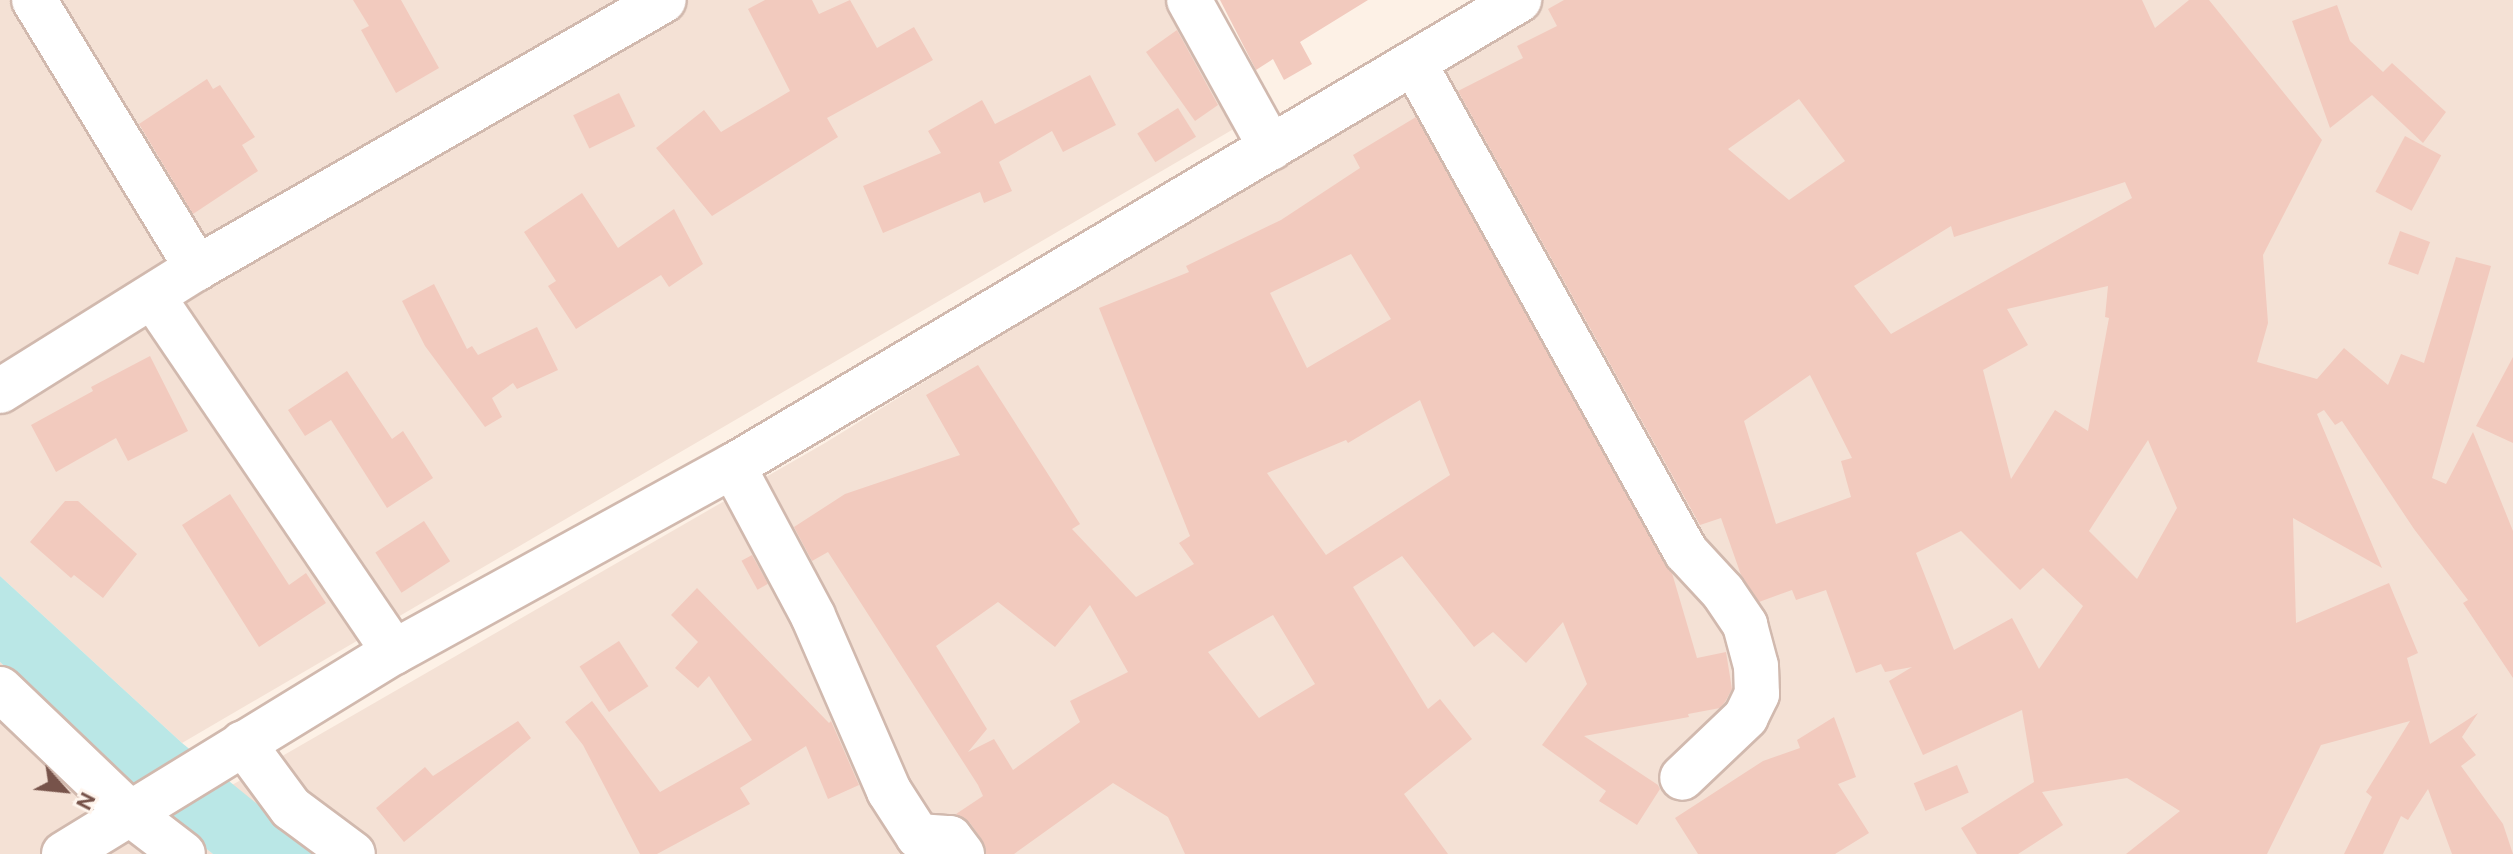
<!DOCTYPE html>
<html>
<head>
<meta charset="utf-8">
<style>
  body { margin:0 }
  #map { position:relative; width:2513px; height:854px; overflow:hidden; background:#fdf1e6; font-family:"DM Sans",sans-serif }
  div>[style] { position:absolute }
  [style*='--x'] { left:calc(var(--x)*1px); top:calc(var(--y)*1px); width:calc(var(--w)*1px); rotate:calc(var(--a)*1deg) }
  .residential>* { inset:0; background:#f4e1d5 }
  .water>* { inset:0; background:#bae7e6 }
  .building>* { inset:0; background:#f2cabe; transform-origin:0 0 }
  .roads { filter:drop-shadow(2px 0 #d1b9ae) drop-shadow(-2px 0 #d1b9ae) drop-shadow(0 2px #d1b9ae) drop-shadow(0 -2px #d1b9ae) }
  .minor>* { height:44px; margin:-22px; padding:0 22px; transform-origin:22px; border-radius:22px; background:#fff }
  span { translate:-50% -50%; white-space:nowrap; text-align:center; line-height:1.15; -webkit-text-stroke:7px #fff5ed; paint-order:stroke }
  .north { position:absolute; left:24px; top:750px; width:80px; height:80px; -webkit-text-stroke:6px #fff5ed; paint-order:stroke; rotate:117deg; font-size:22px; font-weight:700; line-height:32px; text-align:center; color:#77534a }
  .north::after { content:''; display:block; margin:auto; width:28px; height:36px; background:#77534a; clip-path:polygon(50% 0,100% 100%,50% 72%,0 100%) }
</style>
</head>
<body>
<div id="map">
  <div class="residential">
    <div style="clip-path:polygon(0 0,1197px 0,1261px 113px,182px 743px,0 576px)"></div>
    <div style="clip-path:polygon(1543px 0,2513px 0,2513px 854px,319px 854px,232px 785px,825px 443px)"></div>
    <div style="clip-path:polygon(0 662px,191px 837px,213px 854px,0 854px)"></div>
  </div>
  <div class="water">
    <div style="clip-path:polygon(0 576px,182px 743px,319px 854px,213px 854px,191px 837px,0 662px)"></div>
  </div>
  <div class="building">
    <div style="clip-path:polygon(353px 0,401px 0,439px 68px,396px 93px,361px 30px,369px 26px)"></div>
    <div style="clip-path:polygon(765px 0,812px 0,819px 14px,850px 0,877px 48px,914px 27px,933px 60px,827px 118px,838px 137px,712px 216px,656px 148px,704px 110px,721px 132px,790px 91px,748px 9px)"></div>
    <div style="clip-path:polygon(1220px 0,1368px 0,1300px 42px,1312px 64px,1284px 80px,1273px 59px,1256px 70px)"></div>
    <div style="clip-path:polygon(evenodd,1564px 0,2142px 0,2155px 28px,2189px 0,2209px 0,2322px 140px,2263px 255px,2268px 323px,2257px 362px,2317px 379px,2344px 348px,2388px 385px,2401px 354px,2424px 363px,2456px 257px,2491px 266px,2432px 478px,2446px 484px,2473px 432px,2513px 531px,2513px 678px,2463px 603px,2468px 600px,2414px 529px,2342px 421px,2335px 425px,2324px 410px,2317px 414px,2382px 568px,2293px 518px,2296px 623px,2389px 583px,2418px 653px,2407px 658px,2430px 744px,2478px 713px,2462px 737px,2476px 755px,2461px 766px,2503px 824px,2513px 854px,2452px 854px,2428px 789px,2408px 820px,2401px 816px,2383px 854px,2344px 854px,2372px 797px,2366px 792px,2410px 721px,2321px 745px,2267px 854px,2126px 854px,2180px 811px,2127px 778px,2042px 792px,2063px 825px,2018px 854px,1977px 854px,1961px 828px,2034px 782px,2022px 710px,1923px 755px,1889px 681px,1912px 667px,1885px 672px,1881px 664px,1856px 673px,1826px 590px,1796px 600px,1792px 590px,1759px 602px,1741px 575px,1721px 518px,1700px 525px,1458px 91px,1523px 58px,1517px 46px,1557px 26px,1548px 9px,1564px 0,1799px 99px,1845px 161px,1789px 200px,1728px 149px,1799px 99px,1564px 0,2125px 182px,2132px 198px,1891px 334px,1854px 286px,1951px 226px,1954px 237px,2125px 182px,1564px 0,2108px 286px,2105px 317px,2109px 318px,2088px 431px,2055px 410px,2011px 479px,1983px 370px,2028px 345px,2007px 309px,2108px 286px,1564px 0,1810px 375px,1852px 458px,1841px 461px,1851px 497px,1776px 524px,1744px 421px,1810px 375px,1564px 0,2148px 440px,2177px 508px,2137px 579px,2089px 531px,2148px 440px,1564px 0,1961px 531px,2020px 590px,2043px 568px,2083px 606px,2039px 669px,2012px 618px,1954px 650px,1916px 553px,1961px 531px)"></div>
    <div style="clip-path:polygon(2337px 5px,2350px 41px,2383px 72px,2392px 63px,2446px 112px,2423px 143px,2372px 95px,2330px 128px,2292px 21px)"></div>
    <div style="clip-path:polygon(1177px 30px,1218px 105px,1195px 121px,1146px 52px)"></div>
    <div style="clip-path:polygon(1090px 75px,1116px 125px,1063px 152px,1052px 131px,999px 162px,1012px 191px,984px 203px,980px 192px,883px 233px,863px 186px,941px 153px,928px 131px,982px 100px,995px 124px)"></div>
    <div style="clip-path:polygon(207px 79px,213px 89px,220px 85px,255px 137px,242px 145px,258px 171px,193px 214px,139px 124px)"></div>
    <div style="left:619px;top:93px;width:37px;height:51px;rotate:64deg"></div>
    <div style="left:1178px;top:108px;width:34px;height:48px;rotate:58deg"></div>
    <div style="clip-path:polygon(evenodd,1416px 117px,1672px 573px,1697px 658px,1726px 652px,1732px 689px,1725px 702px,1720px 708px,1688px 714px,1689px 717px,1584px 736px,1658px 785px,1660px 789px,1637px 825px,1599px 801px,1606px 791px,1542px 745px,1587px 684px,1563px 622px,1526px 663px,1493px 632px,1474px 647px,1402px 556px,1353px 587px,1428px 709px,1440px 699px,1472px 739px,1404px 794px,1448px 854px,1185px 854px,1168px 817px,1113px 783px,1014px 854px,986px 854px,982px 840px,970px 823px,956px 814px,983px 796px,978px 785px,828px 552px,812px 561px,794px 527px,845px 494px,960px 455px,926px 395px,978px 365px,1080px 524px,1072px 529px,1136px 597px,1194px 564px,1179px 543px,1190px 536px,1099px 308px,1189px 272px,1186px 266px,1281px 220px,1360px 168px,1353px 155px,1416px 117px,1351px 254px,1391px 319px,1307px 368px,1270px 293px,1351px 254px,1416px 117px,1420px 400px,1450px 475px,1326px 555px,1267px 473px,1346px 440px,1348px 443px,1420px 400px,1416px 117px,998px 602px,1055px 647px,1090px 605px,1128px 672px,1070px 701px,1080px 722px,1013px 770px,994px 739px,968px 752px,987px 729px,936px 646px,998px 602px,1416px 117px,1273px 615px,1315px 684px,1259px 718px,1208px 652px,1273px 615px)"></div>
    <div style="left:2405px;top:136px;width:41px;height:63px;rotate:28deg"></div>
    <div style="clip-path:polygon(582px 193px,618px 248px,674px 209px,703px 264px,669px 287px,661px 275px,576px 329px,548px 286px,556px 281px,524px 232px)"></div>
    <div style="left:2400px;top:231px;width:32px;height:35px;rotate:20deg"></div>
    <div style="clip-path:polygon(434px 284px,467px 349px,472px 346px,478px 355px,537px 327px,558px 370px,517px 389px,513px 383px,492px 398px,502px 417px,485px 427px,425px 346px,402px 301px)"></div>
    <div style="clip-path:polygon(150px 356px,188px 431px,128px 461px,116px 438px,56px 472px,31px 425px,93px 391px,91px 387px)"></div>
    <div style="clip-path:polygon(2513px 357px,2513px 443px,2476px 426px)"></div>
    <div style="clip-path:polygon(347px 371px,392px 439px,403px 431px,433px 478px,387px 508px,331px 420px,305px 436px,288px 410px)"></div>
    <div style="clip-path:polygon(230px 494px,289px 585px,306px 573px,326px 603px,259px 647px,182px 525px)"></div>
    <div style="clip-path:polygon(65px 501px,78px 501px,137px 554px,103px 598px,74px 575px,71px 578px,30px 542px)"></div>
    <div style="left:424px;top:521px;width:48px;height:58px;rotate:57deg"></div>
    <div style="left:752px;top:555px;width:33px;height:12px;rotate:61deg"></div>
    <div style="clip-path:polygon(697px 588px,829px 723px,831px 721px,859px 785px,828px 799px,806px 746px,740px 788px,750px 804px,657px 854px,640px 854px,583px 745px,565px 722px,592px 701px,660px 792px,752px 740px,709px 676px,698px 688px,675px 668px,698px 642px,671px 615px)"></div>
    <div style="left:619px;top:641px;width:54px;height:47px;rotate:57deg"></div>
    <div style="clip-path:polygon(1834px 717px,1856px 777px,1838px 784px,1869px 833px,1835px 854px,1698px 854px,1675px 818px,1763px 761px,1800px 748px,1797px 740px)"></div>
    <div style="clip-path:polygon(518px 721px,531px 738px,404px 842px,376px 808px,425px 767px,433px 776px)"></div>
    <div style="left:1957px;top:765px;width:30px;height:47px;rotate:67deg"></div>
  </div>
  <div class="roads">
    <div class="minor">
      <div style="--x:34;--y:0;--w:314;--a:58.7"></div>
      <div style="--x:1189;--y:0;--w:169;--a:61"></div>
      <div style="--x:1414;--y:63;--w:560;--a:60.92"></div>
      <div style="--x:1686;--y:552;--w:54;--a:47.2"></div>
      <div style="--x:1723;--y:592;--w:40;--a:56"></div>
      <div style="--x:1745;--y:625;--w:42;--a:75"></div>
      <div style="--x:1756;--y:666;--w:28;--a:88"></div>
      <div style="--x:1757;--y:694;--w:25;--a:116"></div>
      <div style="--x:1746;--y:717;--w:88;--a:136.4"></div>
      <div style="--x:153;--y:297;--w:429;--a:55.8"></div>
      <div style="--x:0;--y:391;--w:232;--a:-32"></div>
      <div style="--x:197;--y:268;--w:538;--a:-29.85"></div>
      <div style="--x:733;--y:466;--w:170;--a:61.9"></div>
      <div style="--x:813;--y:616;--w:191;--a:66.5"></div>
      <div style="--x:889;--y:791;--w:54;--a:57.2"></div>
      <div style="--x:918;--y:836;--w:32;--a:4"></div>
      <div style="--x:950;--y:838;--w:20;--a:53"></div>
      <div style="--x:0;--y:689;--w:182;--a:43.7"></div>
      <div style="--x:132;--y:815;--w:64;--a:37.4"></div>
      <div style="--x:243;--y:743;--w:81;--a:53.6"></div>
      <div style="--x:291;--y:808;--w:77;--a:36.6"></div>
      <div style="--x:64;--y:854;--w:387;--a:-31.5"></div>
      <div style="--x:394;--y:652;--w:387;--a:-28.8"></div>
      <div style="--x:733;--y:466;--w:914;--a:-30.66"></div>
    </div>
  </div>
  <div class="north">N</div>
</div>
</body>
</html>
